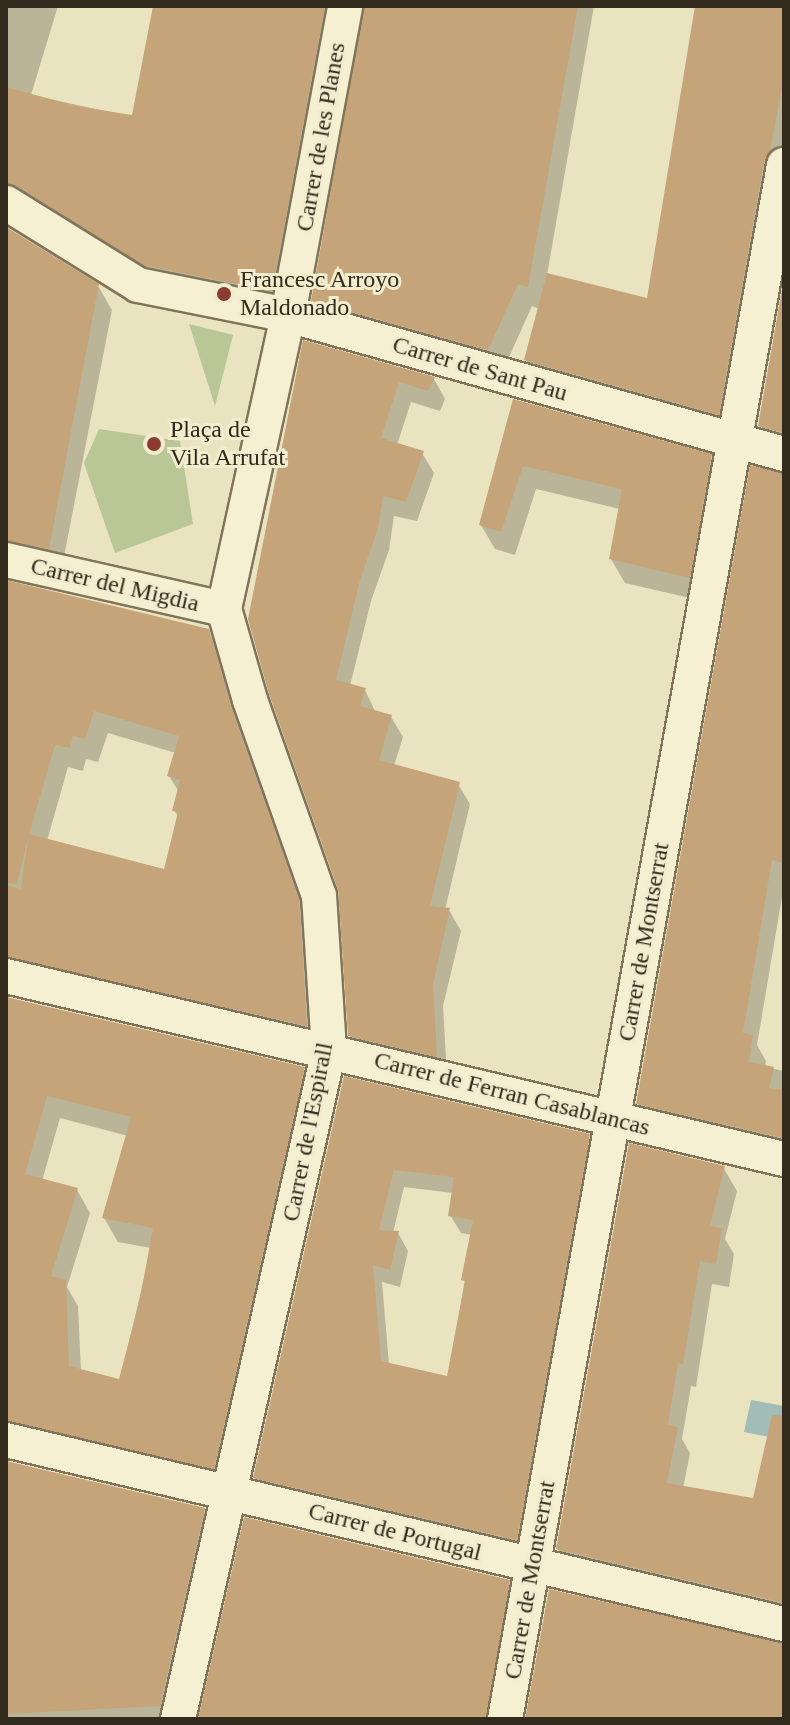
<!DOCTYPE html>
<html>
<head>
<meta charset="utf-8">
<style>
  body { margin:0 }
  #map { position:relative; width:790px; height:1725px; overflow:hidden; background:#e9e3c0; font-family:Georgia,serif }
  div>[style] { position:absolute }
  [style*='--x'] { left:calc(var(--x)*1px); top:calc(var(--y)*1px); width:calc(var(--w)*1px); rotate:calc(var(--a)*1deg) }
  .green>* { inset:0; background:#b9c695 }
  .water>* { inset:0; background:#a2bcb8 }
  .shadow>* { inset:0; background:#0003 }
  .building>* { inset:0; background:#c5a479 }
  .roads { filter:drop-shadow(2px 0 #81745a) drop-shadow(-2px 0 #81745a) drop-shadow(0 2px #81745a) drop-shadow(0 -2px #81745a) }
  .street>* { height:34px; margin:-17px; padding:0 17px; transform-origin:17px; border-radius:17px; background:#f5f0d2 }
  .dots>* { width:22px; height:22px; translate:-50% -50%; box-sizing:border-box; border:4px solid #f2edcf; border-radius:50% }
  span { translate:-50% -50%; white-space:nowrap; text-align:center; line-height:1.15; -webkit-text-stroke:6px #f2edcf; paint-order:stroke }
  .street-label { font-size:24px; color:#322a1d }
  .poi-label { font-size:24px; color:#322a1d }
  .left { translate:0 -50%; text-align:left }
  .frame { position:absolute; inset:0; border:8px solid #322a1d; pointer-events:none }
</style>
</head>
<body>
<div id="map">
  <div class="green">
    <div style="clip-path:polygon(189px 324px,233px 335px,215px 406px)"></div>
    <div style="clip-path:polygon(99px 429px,180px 441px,193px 524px,115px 553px,84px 463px)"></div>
  </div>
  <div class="water">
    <div style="clip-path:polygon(751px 1400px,784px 1406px,784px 1440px,744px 1432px)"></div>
  </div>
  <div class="shadow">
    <div style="clip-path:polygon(6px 6px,58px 6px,31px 95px,133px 117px,155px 6px,594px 6px,547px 275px,648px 300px,700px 6px,784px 6px,784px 174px,732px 438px,539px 384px,526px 360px,539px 309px,532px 306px,502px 373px,327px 324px,313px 300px,365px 10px,351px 11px,285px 314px,158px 288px,6px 215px)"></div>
    <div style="clip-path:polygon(6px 229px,98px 286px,112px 310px,61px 572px,6px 569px)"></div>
    <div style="clip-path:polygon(784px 289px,784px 453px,773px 449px,760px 425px)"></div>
    <div style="clip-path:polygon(305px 342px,434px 379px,445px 399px,440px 411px,411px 402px,397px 445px,422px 453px,434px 473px,417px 521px,394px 516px,389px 550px,371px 601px,350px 686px,365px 690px,376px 713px,391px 717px,403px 737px,394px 766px,458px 784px,470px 804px,445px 910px,449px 910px,461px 931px,443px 1006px,447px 1076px,362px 1056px,350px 1035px)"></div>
    <div style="clip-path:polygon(514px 401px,710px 456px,724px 480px,703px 601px,625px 583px,611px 559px,620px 509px,536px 489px,515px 555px,495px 549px,481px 525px)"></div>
    <div style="clip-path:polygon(784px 475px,784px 885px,757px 1045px,766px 1061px,765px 1067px,784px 1071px,784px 1158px,652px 1127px,638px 1103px)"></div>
    <div style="clip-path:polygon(evenodd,6px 583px,208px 631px,222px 655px,312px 926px,320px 1049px,6px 985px,6px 583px,108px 733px,176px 753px,169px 776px,179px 792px,174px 810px,179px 818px,165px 872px,47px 841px,68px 767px,83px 771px,86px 759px,98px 762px,108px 733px)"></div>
    <div style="clip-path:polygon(evenodd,6px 999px,303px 1069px,317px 1092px,227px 1491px,6px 1449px,6px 999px,60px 1118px,128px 1136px,104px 1218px,118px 1242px,151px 1248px,120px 1381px,81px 1371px,78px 1306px,67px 1287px,90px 1213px,77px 1190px,42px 1181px,60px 1118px)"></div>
    <div style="clip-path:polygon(evenodd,345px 1078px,588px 1136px,599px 1154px,527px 1558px,266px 1496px,255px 1478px,345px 1078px,404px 1187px,453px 1193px,450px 1215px,461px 1233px,472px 1235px,449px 1378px,389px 1364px,382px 1282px,400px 1287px,408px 1251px,398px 1233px,393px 1233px,404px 1187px)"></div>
    <div style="clip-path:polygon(723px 1167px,737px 1191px,725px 1239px,734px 1254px,729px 1287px,712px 1284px,696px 1387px,691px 1386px,682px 1439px,690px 1453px,683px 1488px,755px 1500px,784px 1494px,784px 1623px,572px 1573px,558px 1549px)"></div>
    <div style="clip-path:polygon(6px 1463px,204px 1509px,218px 1533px,176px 1719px,6px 1719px)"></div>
    <div style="clip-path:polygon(508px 1581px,522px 1605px,502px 1719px,396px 1719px)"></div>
  </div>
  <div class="building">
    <div style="clip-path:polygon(153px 6px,325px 6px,272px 291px,143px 265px,17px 186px,6px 183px,6px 87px,76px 106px,132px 115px)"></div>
    <div style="clip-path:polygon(364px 6px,578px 6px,528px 287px,518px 284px,488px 350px,311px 301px)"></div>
    <div style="clip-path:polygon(695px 6px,784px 6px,784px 76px,770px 151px,764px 161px,719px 415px,524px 360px,547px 273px,647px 298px)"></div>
    <div style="clip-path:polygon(6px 227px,99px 284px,49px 549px,6px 541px)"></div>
    <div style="clip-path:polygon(784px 278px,784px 433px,758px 426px)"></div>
    <div style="clip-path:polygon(303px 340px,435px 377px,428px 391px,399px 382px,381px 438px,424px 451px,406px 502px,383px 496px,378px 528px,360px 580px,336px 680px,366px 688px,360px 706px,392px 715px,379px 760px,460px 782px,430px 906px,450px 908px,433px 984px,437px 1057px,348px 1036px,338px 890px,269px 694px,248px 619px)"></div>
    <div style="clip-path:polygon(513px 399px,712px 454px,690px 578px,609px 559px,622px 489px,523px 466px,501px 532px,479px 525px)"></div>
    <div style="clip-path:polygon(750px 465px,784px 473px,784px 863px,772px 860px,743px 1033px,753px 1035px,749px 1062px,774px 1067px,769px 1088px,784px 1090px,784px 1138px,636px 1104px)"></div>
    <div style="clip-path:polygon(evenodd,6px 580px,209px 629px,231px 707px,299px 900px,307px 1026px,6px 957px,6px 885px,21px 889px,28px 838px,17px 884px,6px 883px,6px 580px,94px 711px,179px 736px,167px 776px,180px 780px,172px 811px,178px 812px,164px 869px,29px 834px,55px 745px,70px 748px,73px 736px,85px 739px,94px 711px)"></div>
    <div style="clip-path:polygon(evenodd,6px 997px,305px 1067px,214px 1469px,6px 1421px,6px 997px,47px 1096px,131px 1117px,102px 1218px,153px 1228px,140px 1299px,119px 1379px,69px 1366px,66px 1280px,51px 1276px,78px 1188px,25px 1174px,47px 1096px)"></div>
    <div style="clip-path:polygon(evenodd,344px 1076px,590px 1134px,517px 1540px,253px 1478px,344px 1076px,394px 1170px,454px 1177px,448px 1216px,473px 1220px,461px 1280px,465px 1281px,447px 1376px,381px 1361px,373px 1265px,390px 1270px,399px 1231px,379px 1230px,394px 1170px)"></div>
    <div style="clip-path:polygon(629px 1143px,725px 1166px,710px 1226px,722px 1228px,716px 1264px,700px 1261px,683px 1364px,678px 1363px,668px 1425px,678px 1427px,667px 1483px,753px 1498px,772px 1415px,784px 1416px,784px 1603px,556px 1549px)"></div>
    <div style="clip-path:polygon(6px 1461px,205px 1508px,160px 1706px,6px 1714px)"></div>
    <div style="clip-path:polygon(244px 1517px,510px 1580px,486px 1719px,198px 1719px)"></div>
    <div style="clip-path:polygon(549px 1589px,784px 1643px,784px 1719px,525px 1719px)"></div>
  </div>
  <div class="roads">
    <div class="street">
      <div style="--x:6;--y:203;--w:155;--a:31.8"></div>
      <div style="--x:138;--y:285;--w:153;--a:11.3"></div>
      <div style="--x:288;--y:315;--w:515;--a:15.66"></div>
      <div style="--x:6;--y:560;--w:223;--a:12.7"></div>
      <div style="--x:6;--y:976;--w:799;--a:13.24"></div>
      <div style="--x:6;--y:1440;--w:799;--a:13.31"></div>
      <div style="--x:178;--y:1719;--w:686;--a:-77.28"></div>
      <div style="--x:329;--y:1050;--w:154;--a:-93.7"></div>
      <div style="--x:319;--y:896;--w:208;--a:-109.4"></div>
      <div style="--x:250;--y:700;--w:95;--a:-105.9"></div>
      <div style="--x:224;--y:609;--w:301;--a:-77.7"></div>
      <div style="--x:288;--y:315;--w:314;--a:-79.5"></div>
      <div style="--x:505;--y:1719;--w:1579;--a:-79.82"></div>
    </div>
  </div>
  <div class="dots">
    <div style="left:224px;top:294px;background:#8b3c2f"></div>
    <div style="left:154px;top:444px;background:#8b3c2f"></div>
  </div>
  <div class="street-label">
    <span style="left:321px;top:137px;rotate:-80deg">Carrer de les Planes</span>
    <span style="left:480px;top:369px;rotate:16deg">Carrer de Sant Pau</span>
    <span style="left:115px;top:585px;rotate:13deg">Carrer del Migdia</span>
    <span style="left:644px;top:942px;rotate:-80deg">Carrer de Montserrat</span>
    <span style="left:512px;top:1094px;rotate:14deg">Carrer de Ferran Casablancas</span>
    <span style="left:308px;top:1132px;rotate:-79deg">Carrer de l'Espirall</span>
    <span style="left:395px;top:1532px;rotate:14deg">Carrer de Portugal</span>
    <span style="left:530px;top:1580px;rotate:-80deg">Carrer de Montserrat</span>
  </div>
  <div class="poi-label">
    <span class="left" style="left:240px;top:294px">Francesc Arroyo<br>Maldonado</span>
    <span class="left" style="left:170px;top:444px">Plaça de<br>Vila Arrufat</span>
  </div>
  <div class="frame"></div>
</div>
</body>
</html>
